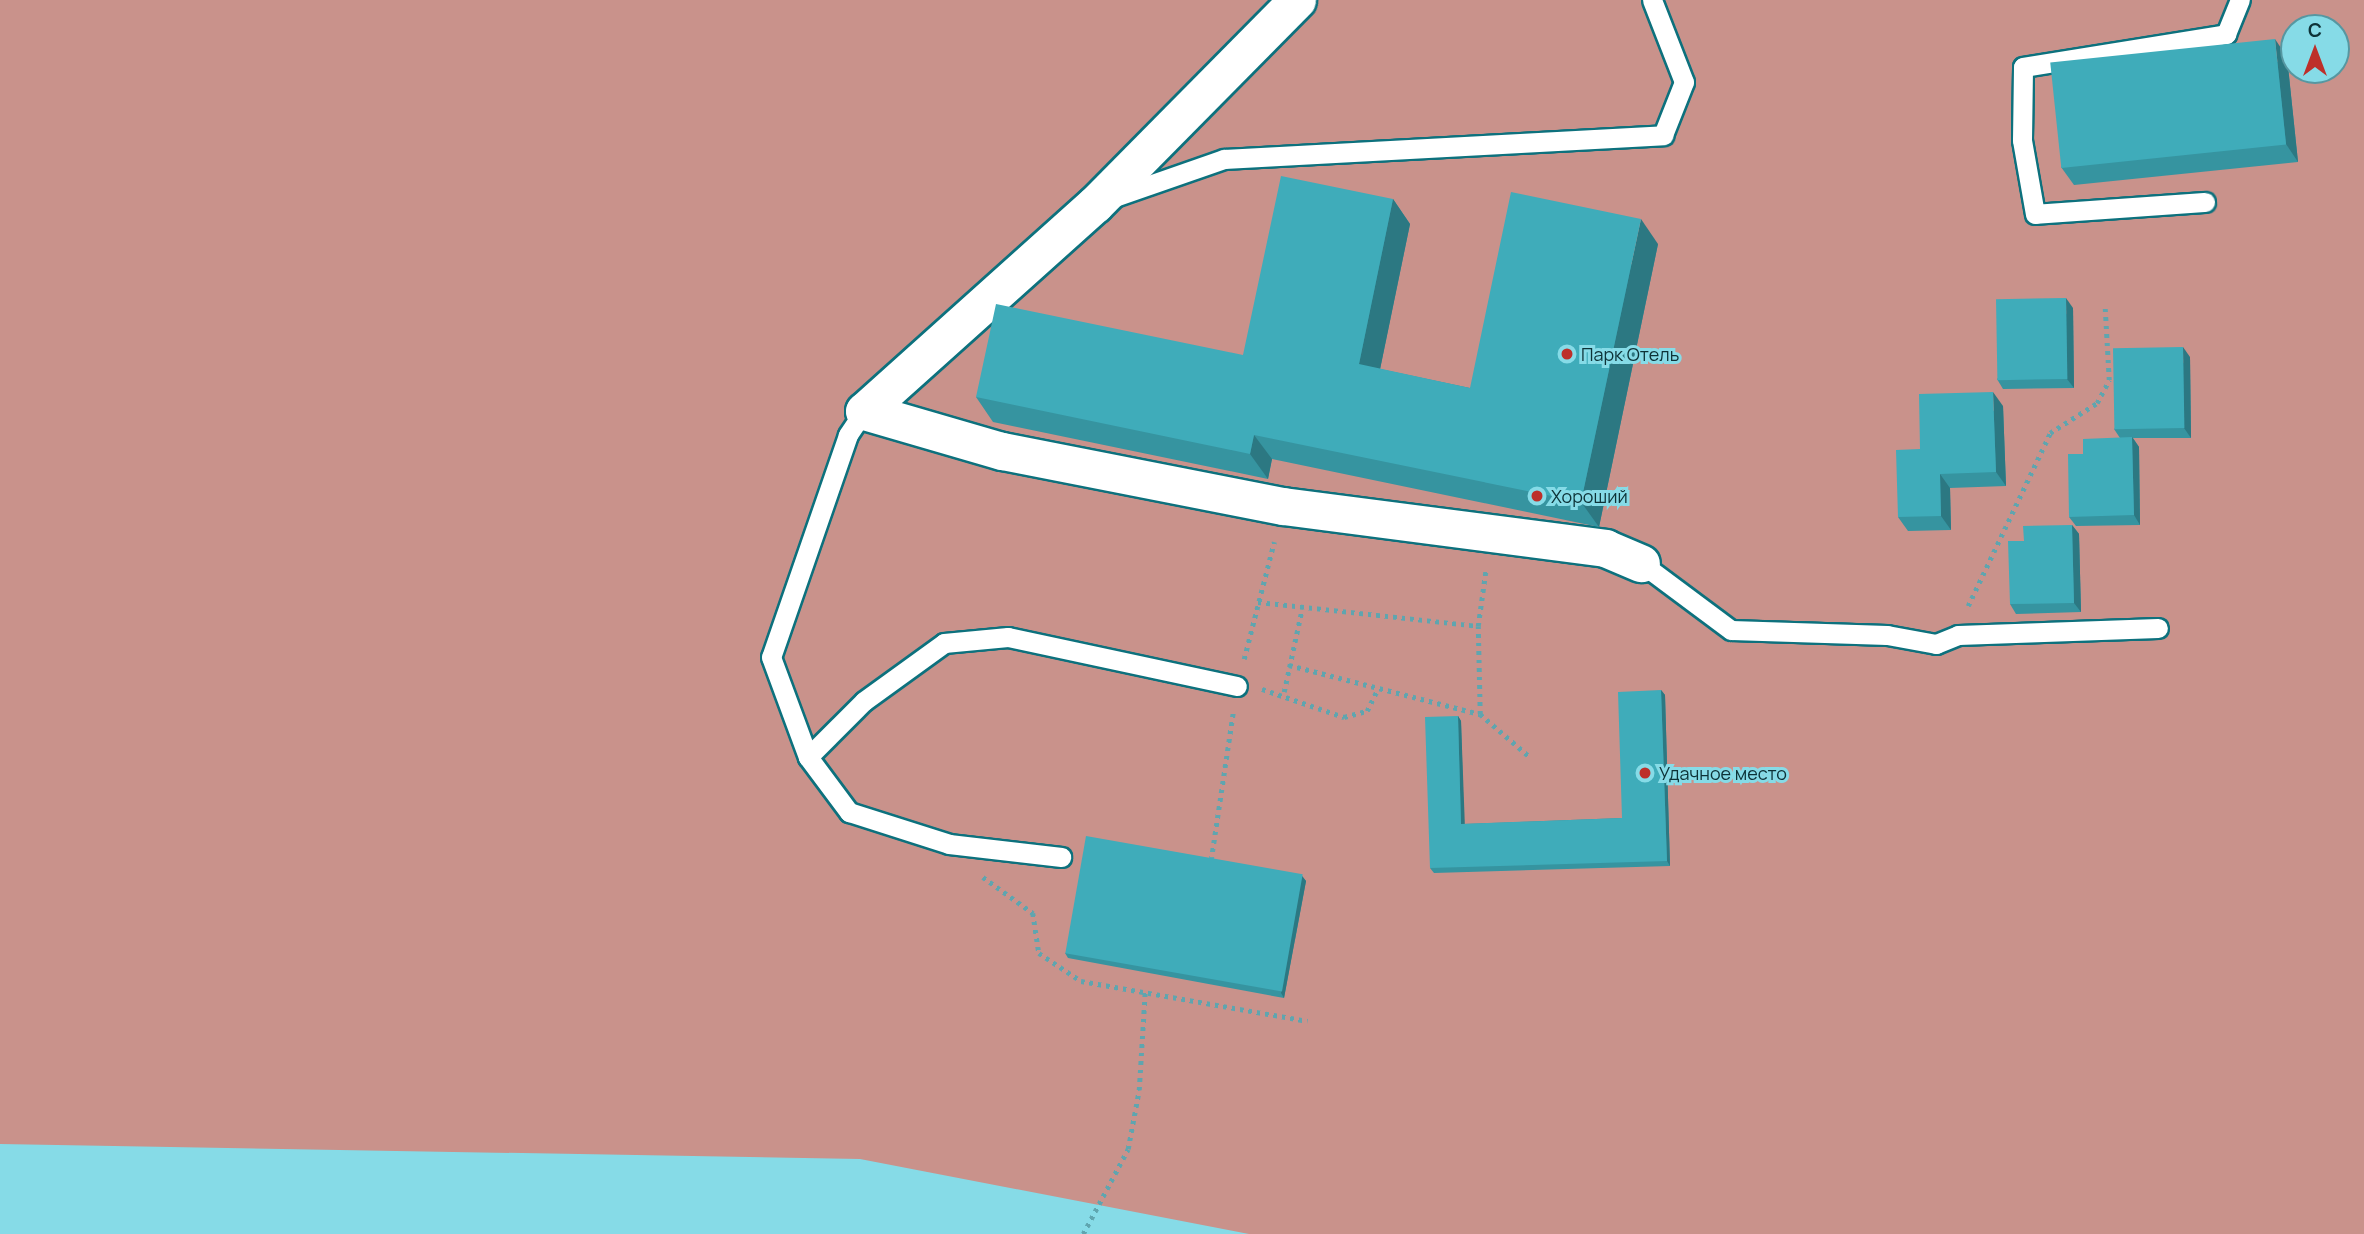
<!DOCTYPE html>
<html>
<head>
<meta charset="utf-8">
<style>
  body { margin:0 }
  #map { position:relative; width:2364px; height:1234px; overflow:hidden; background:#86dbe7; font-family:Manrope,sans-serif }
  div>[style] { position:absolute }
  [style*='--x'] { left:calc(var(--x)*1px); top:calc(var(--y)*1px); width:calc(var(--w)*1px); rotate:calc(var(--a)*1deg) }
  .green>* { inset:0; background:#c9928b }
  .path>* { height:4.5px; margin-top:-2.25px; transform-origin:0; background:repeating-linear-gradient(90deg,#5fa5af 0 3.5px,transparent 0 8.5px) }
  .roads { filter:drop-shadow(2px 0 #0d717d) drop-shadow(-2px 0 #0d717d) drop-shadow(0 2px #0d717d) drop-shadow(0 -2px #0d717d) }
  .service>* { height:19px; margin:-9.5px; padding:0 9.5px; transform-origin:9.5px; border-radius:9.5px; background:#fff }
  .minor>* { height:37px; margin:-18.5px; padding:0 18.5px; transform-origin:18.5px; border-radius:18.5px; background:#fff }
  .wall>* { inset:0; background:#3694a0 }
  .shaded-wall>* { inset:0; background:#2c7882 }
  .building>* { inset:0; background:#3facba; transform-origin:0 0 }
  .dots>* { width:19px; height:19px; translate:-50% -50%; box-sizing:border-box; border:4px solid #86dbe7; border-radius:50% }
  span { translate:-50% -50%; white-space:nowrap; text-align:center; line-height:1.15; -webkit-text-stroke:6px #86dbe7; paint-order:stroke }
  .poi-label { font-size:18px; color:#0d3237 }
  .left { translate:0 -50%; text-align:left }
  .north { position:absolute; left:2280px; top:14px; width:70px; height:70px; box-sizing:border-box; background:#86dbe7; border:2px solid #5697a1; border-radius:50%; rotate:0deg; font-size:19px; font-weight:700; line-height:28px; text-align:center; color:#0d3237 }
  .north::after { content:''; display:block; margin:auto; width:24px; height:32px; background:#bd2f2a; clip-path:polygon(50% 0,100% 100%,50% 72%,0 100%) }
</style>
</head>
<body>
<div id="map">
  <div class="green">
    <div style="clip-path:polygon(evenodd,0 0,2364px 0,2364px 1234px,1249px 1234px,860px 1159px,0 1144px,0 0,2294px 28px,2336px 28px,2336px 70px,2294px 70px,2294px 28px)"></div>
  </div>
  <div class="path">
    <div style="--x:1258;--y:602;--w:221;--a:6.2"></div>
    <div style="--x:1968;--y:606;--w:191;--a:-64.6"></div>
    <div style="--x:2050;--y:433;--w:56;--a:-32.6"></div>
    <div style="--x:2097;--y:403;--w:26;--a:-62"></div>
    <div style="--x:2109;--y:380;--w:72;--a:-93.2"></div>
    <div style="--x:1244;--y:659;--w:121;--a:-75.6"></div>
    <div style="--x:1289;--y:665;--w:197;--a:14.4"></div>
    <div style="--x:1480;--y:714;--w:66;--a:40.7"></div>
    <div style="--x:1262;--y:689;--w:87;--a:18.9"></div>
    <div style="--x:1344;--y:717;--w:24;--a:-15"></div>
    <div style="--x:1367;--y:711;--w:25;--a:-64"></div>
    <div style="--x:1284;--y:692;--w:85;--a:-77.8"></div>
    <div style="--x:1480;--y:714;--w:88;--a:-91.3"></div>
    <div style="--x:1478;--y:626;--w:59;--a:-82.1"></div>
    <div style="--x:1211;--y:860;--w:150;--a:-81.5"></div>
    <div style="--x:983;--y:877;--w:62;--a:35.8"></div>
    <div style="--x:1033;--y:913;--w:40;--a:81.5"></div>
    <div style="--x:1039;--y:953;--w:50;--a:33.7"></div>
    <div style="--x:1081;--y:981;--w:230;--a:10"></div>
    <div style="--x:1083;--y:1234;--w:96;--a:-62.1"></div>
    <div style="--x:1128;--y:1149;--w:60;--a:-79.4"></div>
    <div style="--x:1139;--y:1090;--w:98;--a:-86.5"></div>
  </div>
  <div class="roads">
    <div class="service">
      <div style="--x:1109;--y:199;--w:122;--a:-19.2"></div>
      <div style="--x:1224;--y:159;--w:440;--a:-3.1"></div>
      <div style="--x:1663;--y:135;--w:57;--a:-68.4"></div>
      <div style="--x:1684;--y:82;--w:88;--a:-111.3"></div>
      <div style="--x:2205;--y:202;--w:170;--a:176"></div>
      <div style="--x:2035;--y:214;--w:75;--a:-100"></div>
      <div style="--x:2022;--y:140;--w:73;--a:-89.2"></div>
      <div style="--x:2023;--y:67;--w:206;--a:-9.2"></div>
      <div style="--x:2226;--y:34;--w:37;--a:-68"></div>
      <div style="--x:864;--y:411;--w:29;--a:124"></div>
      <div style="--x:848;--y:435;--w:235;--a:109.1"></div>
      <div style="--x:771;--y:657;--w:107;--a:69.7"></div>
      <div style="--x:808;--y:757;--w:69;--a:53.3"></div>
      <div style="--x:849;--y:812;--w:105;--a:17.7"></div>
      <div style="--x:949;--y:844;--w:113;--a:6.6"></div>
      <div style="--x:1641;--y:563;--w:112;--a:36.7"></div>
      <div style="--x:1731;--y:630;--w:156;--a:1.8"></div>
      <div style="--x:1887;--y:635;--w:50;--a:10.4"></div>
      <div style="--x:1936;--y:644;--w:24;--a:-22"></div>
      <div style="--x:1958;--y:635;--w:200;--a:-2"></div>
      <div style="--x:808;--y:757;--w:79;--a:-45"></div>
      <div style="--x:864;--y:701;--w:99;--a:-35.9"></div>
      <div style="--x:944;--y:643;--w:64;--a:-5.4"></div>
      <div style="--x:1008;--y:637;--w:234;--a:12.1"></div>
    </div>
    <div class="minor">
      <div style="--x:1297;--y:0;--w:287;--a:134.7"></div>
      <div style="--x:1095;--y:204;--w:310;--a:138.1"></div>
      <div style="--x:864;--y:411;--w:144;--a:16.2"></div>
      <div style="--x:1002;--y:451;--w:286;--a:11.1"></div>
      <div style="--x:1283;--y:506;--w:325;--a:7.4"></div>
      <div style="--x:1605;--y:548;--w:39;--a:23"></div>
    </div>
  </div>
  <div class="wall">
    <div style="clip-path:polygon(2287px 57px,2298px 162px,2074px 185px,2061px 167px)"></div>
    <div style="clip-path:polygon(1393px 199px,1410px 224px,1380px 369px,1470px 388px,1658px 244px,1599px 527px,1272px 459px,1268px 479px,993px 422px,976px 397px,1243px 355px)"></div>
    <div style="clip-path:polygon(2073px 308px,2074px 388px,2003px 389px,1997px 379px)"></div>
    <div style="clip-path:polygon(2190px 357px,2191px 438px,2133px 438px,2139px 447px,2140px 525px,2076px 526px,2069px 517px,2083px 454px,2120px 438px,2114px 429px)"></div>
    <div style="clip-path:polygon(2003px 406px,2006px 486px,1950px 488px,1951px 530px,1908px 531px,1898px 517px,1920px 449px)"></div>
    <div style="clip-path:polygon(2072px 525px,2079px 534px,2081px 612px,2016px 614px,2010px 604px)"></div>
    <div style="clip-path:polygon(1661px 690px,1665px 695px,1670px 866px,1434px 873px,1430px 868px,1458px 716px,1461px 721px,1464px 824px,1622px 818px)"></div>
    <div style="clip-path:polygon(1302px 876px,1306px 881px,1284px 998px,1068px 958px,1065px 953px)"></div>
  </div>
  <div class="shaded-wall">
    <div style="clip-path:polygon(2275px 39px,2287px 57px,2298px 162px,2286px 144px)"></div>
    <div style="clip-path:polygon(1393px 199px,1410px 224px,1376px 389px,1359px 364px)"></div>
    <div style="clip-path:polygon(1641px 219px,1658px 244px,1599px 527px,1581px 502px)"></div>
    <div style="clip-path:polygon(2066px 298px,2073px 308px,2074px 388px,2067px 379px)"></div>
    <div style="clip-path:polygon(2183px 347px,2190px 357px,2191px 438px,2184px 428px)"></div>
    <div style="clip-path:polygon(1993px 392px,2003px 406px,2006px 486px,1996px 472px)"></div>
    <div style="clip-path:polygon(1254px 435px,1272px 459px,1268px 479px,1250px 454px)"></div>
    <div style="clip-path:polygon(2132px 437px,2139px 447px,2140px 525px,2134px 515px)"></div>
    <div style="clip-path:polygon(1940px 474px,1950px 488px,1951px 530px,1941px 516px)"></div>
    <div style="clip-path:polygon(2072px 525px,2079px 534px,2081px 612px,2074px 603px)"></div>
    <div style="clip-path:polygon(1661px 690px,1665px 695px,1670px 866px,1667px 861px)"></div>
    <div style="clip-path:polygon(1458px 716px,1461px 721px,1465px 829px,1461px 824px)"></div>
    <div style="clip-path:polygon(1302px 876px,1306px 881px,1284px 998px,1281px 993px)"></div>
  </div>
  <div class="building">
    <div style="left:2275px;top:39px;width:106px;height:226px;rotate:84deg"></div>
    <div style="clip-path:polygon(1281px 176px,1393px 199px,1359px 364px,1470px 388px,1511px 192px,1641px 219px,1581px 502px,1254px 435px,1250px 454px,976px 397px,996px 304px,1243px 355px)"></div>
    <div style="left:2066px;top:298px;width:81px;height:70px;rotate:89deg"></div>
    <div style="left:2183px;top:347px;width:81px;height:70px;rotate:89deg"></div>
    <div style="clip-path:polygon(1993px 392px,1996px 472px,1940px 474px,1941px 516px,1898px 517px,1896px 450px,1920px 449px,1919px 394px)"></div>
    <div style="clip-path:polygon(2132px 437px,2134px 515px,2069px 517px,2068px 454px,2083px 454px,2083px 439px)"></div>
    <div style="clip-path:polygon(2072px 525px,2074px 603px,2010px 604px,2008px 541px,2024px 541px,2023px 526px)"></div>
    <div style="clip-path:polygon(1661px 690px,1667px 861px,1430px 868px,1425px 717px,1458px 716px,1461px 824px,1622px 818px,1618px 692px)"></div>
    <div style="left:1086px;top:836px;width:220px;height:119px;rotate:10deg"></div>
  </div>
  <div class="dots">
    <div style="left:1567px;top:354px;background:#bd2f2a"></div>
    <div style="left:1537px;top:496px;background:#bd2f2a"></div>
    <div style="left:1645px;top:773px;background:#bd2f2a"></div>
  </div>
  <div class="poi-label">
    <span class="left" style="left:1581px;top:354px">Парк Отель</span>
    <span class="left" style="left:1551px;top:496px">Хороший</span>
    <span class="left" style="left:1659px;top:773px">Удачное место</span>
  </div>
  <div class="north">С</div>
</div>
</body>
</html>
